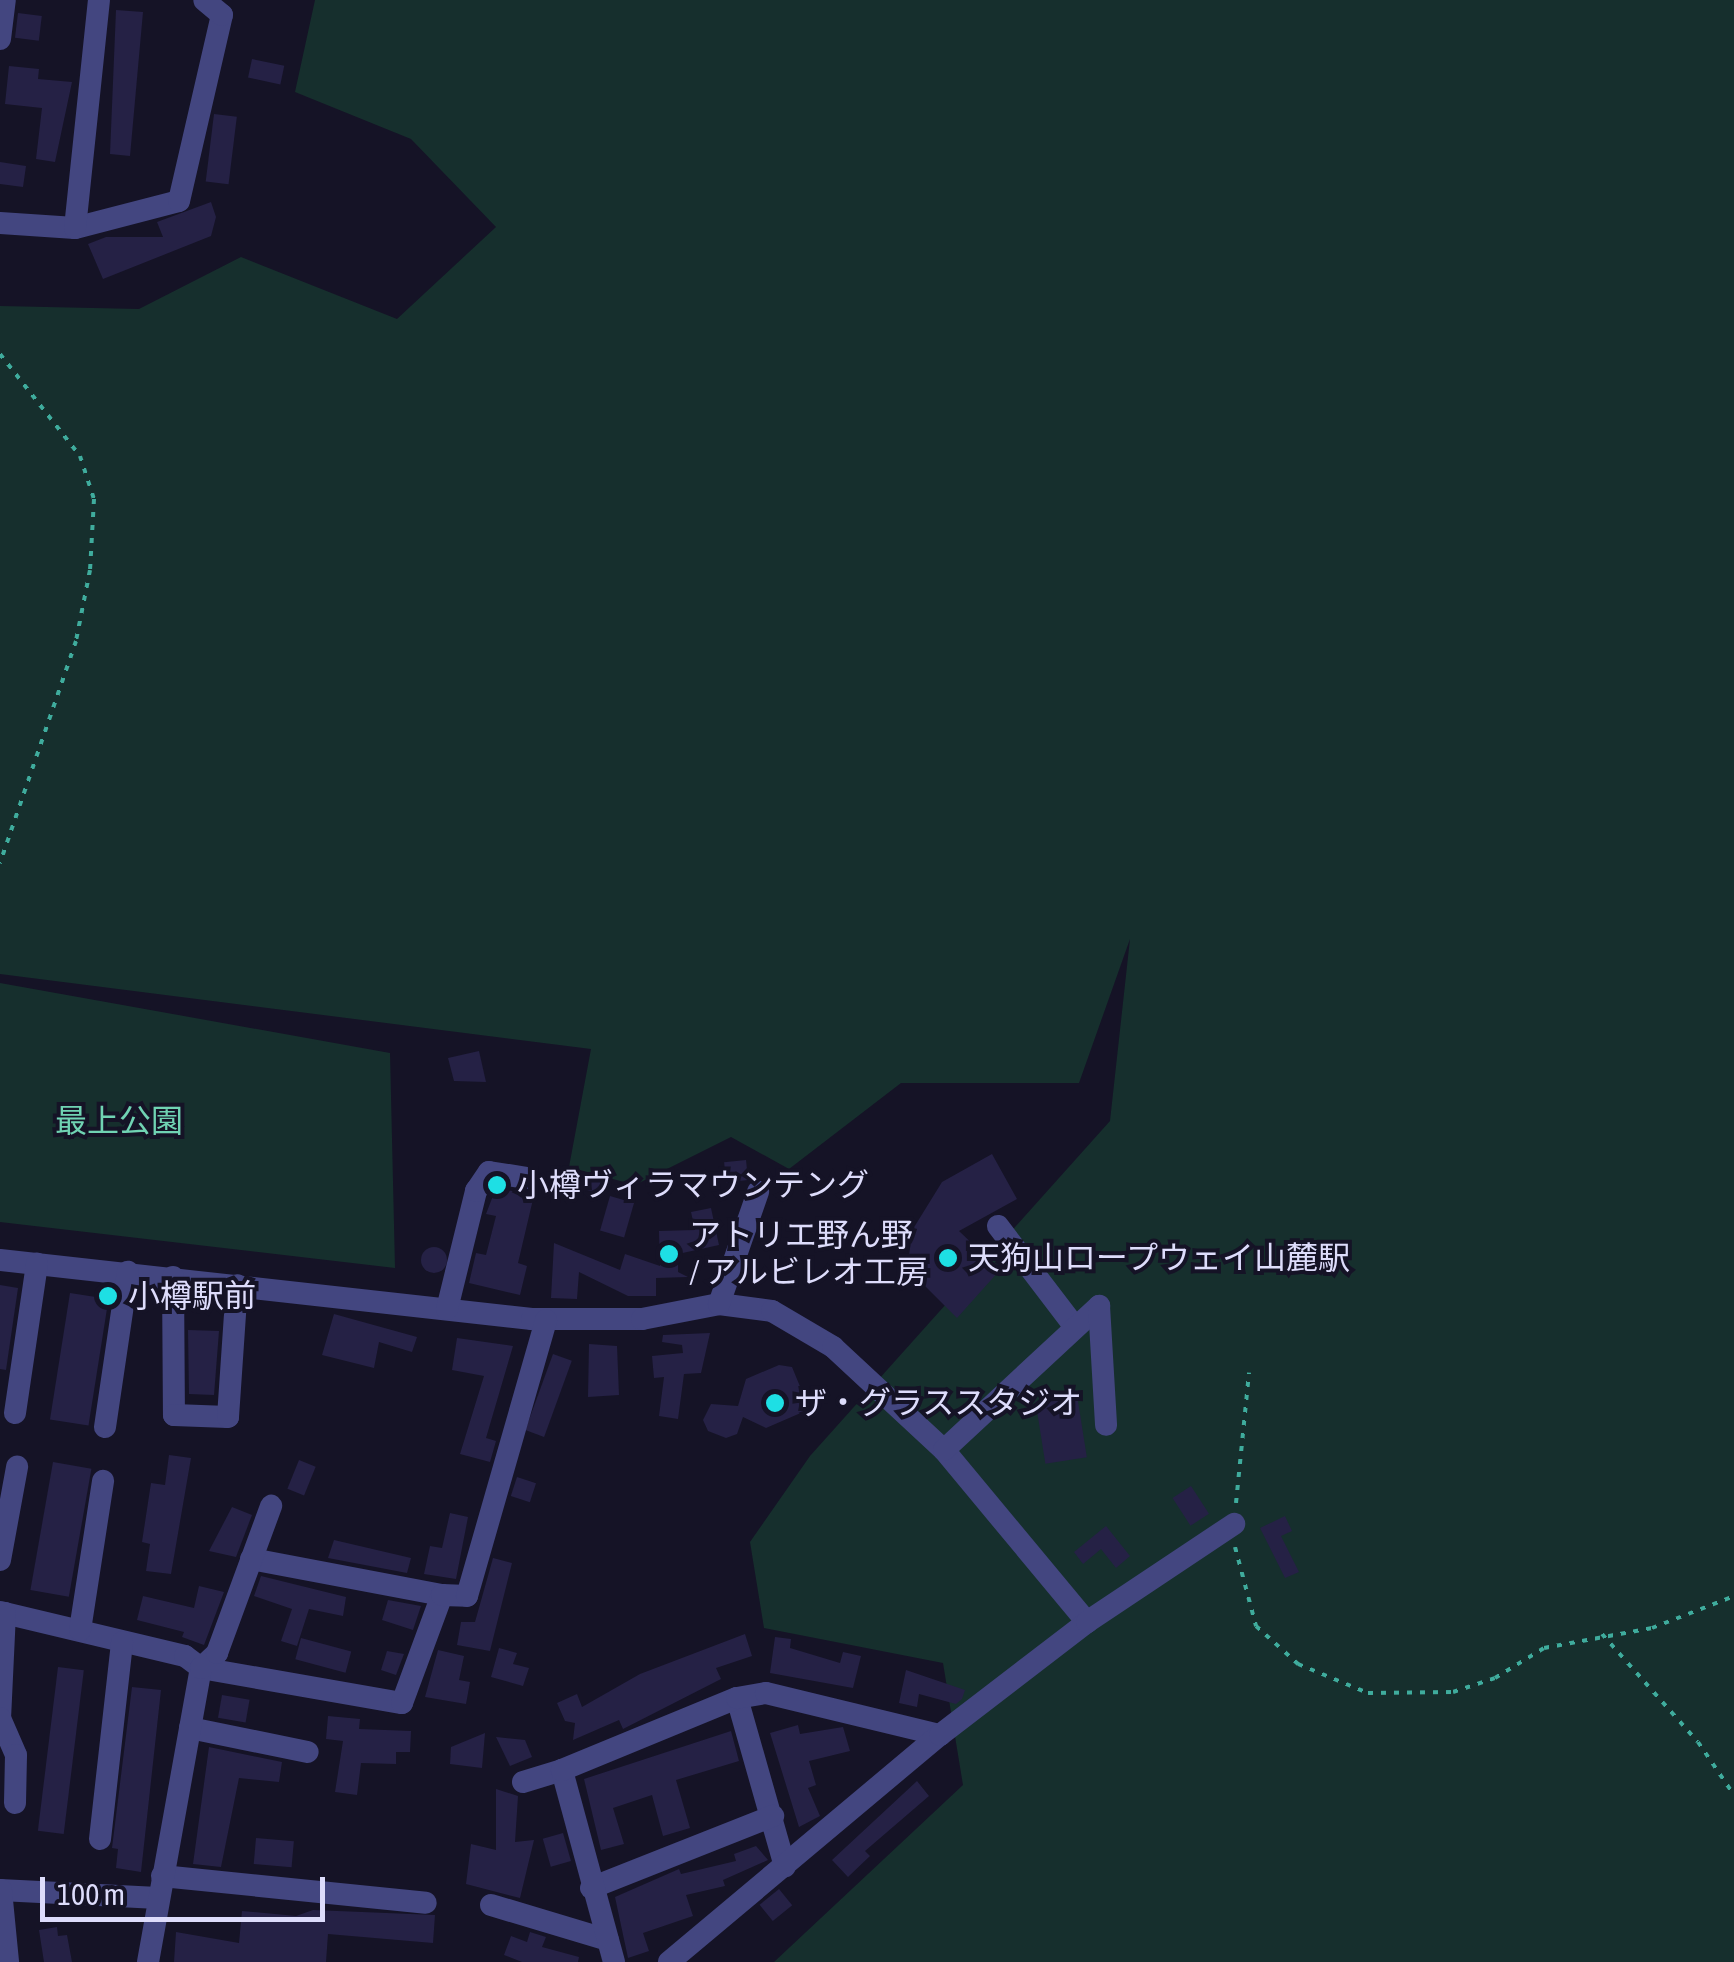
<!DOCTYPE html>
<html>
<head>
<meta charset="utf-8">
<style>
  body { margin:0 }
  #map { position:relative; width:1734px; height:1962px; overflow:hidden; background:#151326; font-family:"Asap Condensed","Noto Sans JP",sans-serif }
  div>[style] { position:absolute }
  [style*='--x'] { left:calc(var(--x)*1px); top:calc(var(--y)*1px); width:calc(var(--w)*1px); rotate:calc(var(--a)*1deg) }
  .green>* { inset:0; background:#162f2d }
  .building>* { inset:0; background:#252145; transform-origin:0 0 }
  .round { border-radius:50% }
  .path>* { height:4px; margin-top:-2px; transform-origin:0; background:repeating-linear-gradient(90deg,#3fac9d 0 5px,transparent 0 13px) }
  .minor>* { height:22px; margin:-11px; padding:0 11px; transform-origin:11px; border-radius:11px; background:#434680 }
  .dots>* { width:28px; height:28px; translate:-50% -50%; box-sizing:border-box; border:5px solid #151326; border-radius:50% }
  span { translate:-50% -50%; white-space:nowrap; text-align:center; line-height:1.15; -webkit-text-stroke:8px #151326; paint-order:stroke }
  .park-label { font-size:32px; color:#70d3b3 }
  .poi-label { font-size:32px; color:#dddcfb }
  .left { translate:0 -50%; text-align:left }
  .scale { position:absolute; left:40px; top:1877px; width:285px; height:45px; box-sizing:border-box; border:5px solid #dddcfb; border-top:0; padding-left:12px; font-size:30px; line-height:35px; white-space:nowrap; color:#dddcfb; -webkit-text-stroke:8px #151326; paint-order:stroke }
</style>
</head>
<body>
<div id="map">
  <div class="green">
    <div style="clip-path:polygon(315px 0,1734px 0,1734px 1962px,774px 1962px,963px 1785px,943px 1663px,764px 1628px,750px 1542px,810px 1456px,1110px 1121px,1130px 939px,1079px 1083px,901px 1083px,789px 1169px,731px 1137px,635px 1185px,569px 1167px,591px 1049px,0 974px,0 306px,139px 309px,241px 257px,397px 319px,496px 227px,411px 139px,295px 92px)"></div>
    <div style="clip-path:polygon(0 983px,390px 1053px,395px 1268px,0 1222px)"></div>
  </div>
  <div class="building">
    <div style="clip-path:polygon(116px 10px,143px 12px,130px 156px,110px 154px)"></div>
    <div style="left:18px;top:13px;width:24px;height:25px;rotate:7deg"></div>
    <div style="left:252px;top:59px;width:33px;height:19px;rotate:12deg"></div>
    <div style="clip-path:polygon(9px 66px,39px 69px,38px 79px,72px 82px,55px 162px,36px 159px,42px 108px,5px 104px)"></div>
    <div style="left:214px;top:114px;width:23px;height:68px;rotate:7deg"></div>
    <div style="clip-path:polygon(0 162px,26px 166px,23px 187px,0 184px)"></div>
    <div style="clip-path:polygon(211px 202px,216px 217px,211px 236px,103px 279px,88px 244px,106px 237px,163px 237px,157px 222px)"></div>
    <div style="clip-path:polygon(479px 1051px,486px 1082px,454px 1081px,448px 1058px)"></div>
    <div style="clip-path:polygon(992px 1154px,1017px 1199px,959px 1231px,1000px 1270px,957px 1318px,907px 1268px,913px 1229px,942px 1182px)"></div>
    <div style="left:746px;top:1160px;width:20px;height:22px;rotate:84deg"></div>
    <div style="clip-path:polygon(555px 1169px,601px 1182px,599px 1192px,551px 1184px)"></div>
    <div style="clip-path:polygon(496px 1188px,534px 1195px,518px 1263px,527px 1266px,520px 1295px,469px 1283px,476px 1253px,486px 1255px,496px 1216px,486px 1214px)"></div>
    <div style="left:610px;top:1196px;width:25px;height:36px;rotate:16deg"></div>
    <div style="clip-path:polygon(711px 1208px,719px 1245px,678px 1254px,678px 1272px,688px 1277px,656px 1278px,656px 1296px,628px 1296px,579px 1272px,577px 1299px,551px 1298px,554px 1243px,620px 1270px,625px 1254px,660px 1266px,659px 1231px,695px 1230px,691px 1212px)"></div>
    <div class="round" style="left:421px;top:1247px;width:26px;height:26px"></div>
    <div style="clip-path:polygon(0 1285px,18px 1288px,6px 1370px,0 1369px)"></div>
    <div style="left:70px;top:1293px;width:39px;height:128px;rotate:9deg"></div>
    <div style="clip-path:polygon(334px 1314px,417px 1337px,412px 1352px,379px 1342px,374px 1368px,322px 1355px)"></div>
    <div style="clip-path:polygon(188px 1330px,219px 1331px,214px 1395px,189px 1394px)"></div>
    <div style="clip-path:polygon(710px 1333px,701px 1373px,684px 1374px,678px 1419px,659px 1416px,664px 1377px,654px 1378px,652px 1356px,683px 1353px,682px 1345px,662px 1342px,663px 1335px)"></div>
    <div style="clip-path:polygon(457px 1338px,513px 1346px,486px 1438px,496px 1441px,490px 1462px,460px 1454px,484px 1376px,452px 1370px)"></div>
    <div style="clip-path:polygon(589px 1344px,617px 1346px,619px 1395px,588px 1397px)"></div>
    <div style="left:553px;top:1354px;width:20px;height:81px;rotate:20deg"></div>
    <div style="clip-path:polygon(779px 1365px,792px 1367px,806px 1401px,803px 1412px,766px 1428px,743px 1417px,737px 1434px,726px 1438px,708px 1431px,703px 1420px,711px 1404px,738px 1406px,746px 1379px)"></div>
    <div style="left:1077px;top:1395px;width:63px;height:42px;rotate:81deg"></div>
    <div style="clip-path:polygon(169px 1455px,191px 1458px,171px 1574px,146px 1571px,150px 1544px,142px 1542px,151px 1483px,165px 1485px)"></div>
    <div style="left:299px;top:1460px;width:18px;height:31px;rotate:22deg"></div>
    <div style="left:53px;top:1462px;width:39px;height:130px;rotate:10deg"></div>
    <div style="left:517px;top:1477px;width:20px;height:20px;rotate:18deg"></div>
    <div style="left:1191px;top:1486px;width:33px;height:22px;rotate:57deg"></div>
    <div style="clip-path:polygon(232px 1507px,252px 1515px,236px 1557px,209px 1551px)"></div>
    <div style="clip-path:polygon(450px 1513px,468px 1517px,456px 1579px,424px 1574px,430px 1546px,442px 1548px)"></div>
    <div style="clip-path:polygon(1285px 1516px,1292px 1531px,1281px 1536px,1299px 1572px,1285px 1578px,1260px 1528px)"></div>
    <div style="clip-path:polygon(1106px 1526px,1130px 1556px,1116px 1568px,1101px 1549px,1083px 1564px,1074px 1552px)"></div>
    <div style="clip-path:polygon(334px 1540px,411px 1558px,407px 1573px,328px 1558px)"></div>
    <div style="clip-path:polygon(493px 1558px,512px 1563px,490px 1651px,457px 1645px,461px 1622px,475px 1622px)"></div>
    <div style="clip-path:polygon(261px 1576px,346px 1597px,343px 1616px,309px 1609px,297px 1646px,281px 1641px,292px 1609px,254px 1596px)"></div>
    <div style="clip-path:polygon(199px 1586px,224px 1592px,204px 1645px,182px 1637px,184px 1632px,137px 1620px,143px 1596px,194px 1608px)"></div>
    <div style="clip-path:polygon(388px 1600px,421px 1606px,413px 1630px,382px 1620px)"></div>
    <div style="clip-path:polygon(745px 1634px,752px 1656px,716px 1668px,721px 1679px,623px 1729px,619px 1720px,573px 1740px,575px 1723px,565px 1721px,557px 1703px,577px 1694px,582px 1707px,640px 1674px)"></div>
    <div style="clip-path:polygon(775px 1637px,791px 1639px,790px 1648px,840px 1663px,843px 1652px,861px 1656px,853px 1688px,770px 1673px)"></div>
    <div style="left:301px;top:1638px;width:52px;height:22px;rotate:15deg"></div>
    <div style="clip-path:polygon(499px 1648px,517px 1653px,513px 1664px,529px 1668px,523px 1686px,491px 1677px)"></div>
    <div style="clip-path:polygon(438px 1650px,464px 1656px,459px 1680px,470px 1682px,466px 1704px,425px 1697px)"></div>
    <div style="clip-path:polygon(387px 1651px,404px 1654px,396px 1675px,381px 1670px)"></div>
    <div style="left:58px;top:1667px;width:26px;height:165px;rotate:7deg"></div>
    <div style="clip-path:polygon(906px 1670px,965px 1690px,962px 1699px,956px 1704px,919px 1694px,917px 1707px,899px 1703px)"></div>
    <div style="clip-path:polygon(132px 1687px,161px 1690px,141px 1872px,116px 1868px,118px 1849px,112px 1848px)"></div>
    <div style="left:222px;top:1695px;width:28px;height:23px;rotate:10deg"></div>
    <div style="clip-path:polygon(328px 1716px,360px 1719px,359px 1729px,411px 1731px,410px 1752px,396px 1752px,396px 1764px,361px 1763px,357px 1795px,335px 1792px,343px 1741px,326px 1739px)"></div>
    <div style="clip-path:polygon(798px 1725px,800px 1734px,843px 1727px,850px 1751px,809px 1761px,816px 1785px,808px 1788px,820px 1816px,799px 1827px,770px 1733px)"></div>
    <div style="clip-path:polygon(731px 1731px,739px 1761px,676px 1780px,690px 1828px,663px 1836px,652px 1795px,613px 1808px,624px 1844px,601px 1850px,584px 1779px)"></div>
    <div style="clip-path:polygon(485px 1733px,482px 1768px,450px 1764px,451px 1747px)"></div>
    <div style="clip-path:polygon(496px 1737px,525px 1740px,532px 1757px,510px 1766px)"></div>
    <div style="clip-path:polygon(209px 1747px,282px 1762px,279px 1782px,239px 1778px,221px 1867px,193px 1864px)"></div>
    <div style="clip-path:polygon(917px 1781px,929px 1796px,865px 1851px,870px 1856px,848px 1877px,832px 1860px)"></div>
    <div style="clip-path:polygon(496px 1789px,518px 1796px,515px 1842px,534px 1840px,520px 1898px,466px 1884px,471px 1844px,496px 1850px)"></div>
    <div style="left:563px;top:1833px;width:29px;height:21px;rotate:74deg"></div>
    <div style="left:256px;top:1838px;width:38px;height:26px;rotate:5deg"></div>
    <div style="clip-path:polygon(756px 1846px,768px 1860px,723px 1880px,725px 1886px,686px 1895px,693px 1916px,643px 1933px,649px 1951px,628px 1958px,615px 1897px,679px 1869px,681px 1874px,736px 1861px,734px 1854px)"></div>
    <div style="left:779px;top:1889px;width:21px;height:25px;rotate:51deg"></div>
    <div style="clip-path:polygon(313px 1910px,435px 1915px,433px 1943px,328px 1934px,326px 1962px,174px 1962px,176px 1932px,239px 1943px,242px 1911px,296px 1916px)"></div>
    <div style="clip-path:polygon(57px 1927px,58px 1936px,67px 1935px,72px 1962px,44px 1962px,39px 1930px)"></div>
    <div style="clip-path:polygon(530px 1932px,546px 1937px,542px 1947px,579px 1957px,578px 1962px,522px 1962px,504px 1955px,511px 1936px,527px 1942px)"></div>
  </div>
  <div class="path">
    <div style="--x:0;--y:354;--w:130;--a:51.9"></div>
    <div style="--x:80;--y:456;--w:45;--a:72"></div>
    <div style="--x:94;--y:499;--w:71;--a:93.2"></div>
    <div style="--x:90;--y:570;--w:72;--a:101.2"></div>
    <div style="--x:76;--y:641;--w:235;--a:108.9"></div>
    <div style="--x:1236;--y:1503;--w:131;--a:-84.3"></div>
    <div style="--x:1235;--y:1547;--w:82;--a:75.1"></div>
    <div style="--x:1256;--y:1626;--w:57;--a:42.1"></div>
    <div style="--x:1298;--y:1664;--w:76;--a:22.5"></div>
    <div style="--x:1368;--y:1693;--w:85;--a:-0.7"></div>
    <div style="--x:1453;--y:1692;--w:44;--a:-18.4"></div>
    <div style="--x:1495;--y:1678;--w:57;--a:-31.5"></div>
    <div style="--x:1544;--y:1648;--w:110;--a:-10.5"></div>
    <div style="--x:1652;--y:1628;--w:88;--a:-21.3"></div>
    <div style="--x:1602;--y:1634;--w:144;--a:48.4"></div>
    <div style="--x:1698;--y:1742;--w:64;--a:55.8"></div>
  </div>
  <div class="minor">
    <div style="--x:0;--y:39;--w:39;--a:-83"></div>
    <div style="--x:0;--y:223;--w:75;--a:3.8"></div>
    <div style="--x:75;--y:228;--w:107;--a:-14.6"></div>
    <div style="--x:179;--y:201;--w:191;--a:-77"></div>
    <div style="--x:222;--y:15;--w:23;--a:-140"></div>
    <div style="--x:75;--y:228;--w:229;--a:-84"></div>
    <div style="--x:998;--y:1226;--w:127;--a:52.7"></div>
    <div style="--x:0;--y:1260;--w:535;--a:6.33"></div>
    <div style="--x:532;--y:1319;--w:110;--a:0"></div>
    <div style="--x:642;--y:1319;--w:78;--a:-11"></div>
    <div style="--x:719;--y:1304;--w:53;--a:7.5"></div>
    <div style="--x:772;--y:1311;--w:71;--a:30.5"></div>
    <div style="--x:833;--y:1347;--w:151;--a:42.9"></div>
    <div style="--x:944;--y:1450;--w:224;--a:50.3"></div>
    <div style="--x:173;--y:1277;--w:138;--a:89.6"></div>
    <div style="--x:174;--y:1415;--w:54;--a:2.1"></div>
    <div style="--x:228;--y:1417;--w:132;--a:-86.1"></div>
    <div style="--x:719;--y:1304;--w:119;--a:-70.8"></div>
    <div style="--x:447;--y:1309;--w:122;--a:-76.2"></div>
    <div style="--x:476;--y:1191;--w:23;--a:-56"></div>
    <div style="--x:489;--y:1172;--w:39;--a:9"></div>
    <div style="--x:15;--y:1413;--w:151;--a:-81.6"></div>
    <div style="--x:105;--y:1427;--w:157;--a:-81.6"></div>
    <div style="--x:944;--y:1450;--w:212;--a:-42.9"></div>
    <div style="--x:1099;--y:1306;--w:119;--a:86.6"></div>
    <div style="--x:251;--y:1559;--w:194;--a:10.7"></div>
    <div style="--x:0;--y:1560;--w:95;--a:-79.6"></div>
    <div style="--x:0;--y:1612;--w:190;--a:13.4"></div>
    <div style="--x:185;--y:1656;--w:20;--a:37"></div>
    <div style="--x:201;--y:1668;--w:204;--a:9.9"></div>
    <div style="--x:402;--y:1703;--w:115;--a:-69.7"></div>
    <div style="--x:442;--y:1595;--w:25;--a:2"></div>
    <div style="--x:467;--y:1596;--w:287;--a:-74"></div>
    <div style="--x:5;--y:1613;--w:105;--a:92.7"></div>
    <div style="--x:0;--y:1718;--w:40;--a:66.6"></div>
    <div style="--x:16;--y:1755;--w:48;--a:91.2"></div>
    <div style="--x:80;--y:1630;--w:151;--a:-81.2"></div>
    <div style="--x:737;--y:1698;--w:175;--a:74.1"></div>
    <div style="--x:190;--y:1728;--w:120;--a:11.5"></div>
    <div style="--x:523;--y:1782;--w:41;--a:-17.1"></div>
    <div style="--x:100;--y:1839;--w:198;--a:-83.6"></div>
    <div style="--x:162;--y:1876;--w:265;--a:5.8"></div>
    <div style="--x:591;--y:1888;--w:196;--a:-21.6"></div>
    <div style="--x:0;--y:1890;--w:158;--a:2.9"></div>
    <div style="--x:1;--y:1890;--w:72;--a:84.4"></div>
    <div style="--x:491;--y:1905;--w:122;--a:16.7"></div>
    <div style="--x:148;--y:1962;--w:299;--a:-79.8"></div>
    <div style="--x:201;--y:1668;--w:22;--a:-43"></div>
    <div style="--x:217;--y:1653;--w:157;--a:-69.8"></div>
    <div style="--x:614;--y:1962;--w:199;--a:-105.2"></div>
    <div style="--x:562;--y:1770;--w:189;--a:-22.4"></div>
    <div style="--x:737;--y:1698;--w:29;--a:-10"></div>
    <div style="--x:766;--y:1693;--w:179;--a:13.6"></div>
    <div style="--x:669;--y:1962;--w:354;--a:-40"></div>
    <div style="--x:940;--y:1735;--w:185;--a:-37.5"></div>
    <div style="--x:1087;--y:1622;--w:177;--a:-33.7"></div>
  </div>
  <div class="dots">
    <div style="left:497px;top:1185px;background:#1edfe4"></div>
    <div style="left:669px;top:1254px;background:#1edfe4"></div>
    <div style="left:948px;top:1258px;background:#1edfe4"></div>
    <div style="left:108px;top:1296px;background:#1edfe4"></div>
    <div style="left:775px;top:1403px;background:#1edfe4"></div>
  </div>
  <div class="park-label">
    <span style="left:119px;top:1121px">最上公園</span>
  </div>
  <div class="poi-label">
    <span class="left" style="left:517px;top:1185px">小樽ヴィラマウンテング</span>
    <span class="left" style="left:689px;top:1254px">アトリエ野ん野<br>/ アルビレオ工房</span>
    <span class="left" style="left:968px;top:1258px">天狗山ロープウェイ山麓駅</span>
    <span class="left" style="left:128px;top:1296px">小樽駅前</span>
    <span class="left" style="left:795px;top:1403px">ザ・グラススタジオ</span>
  </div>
  <div class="scale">100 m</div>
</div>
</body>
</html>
